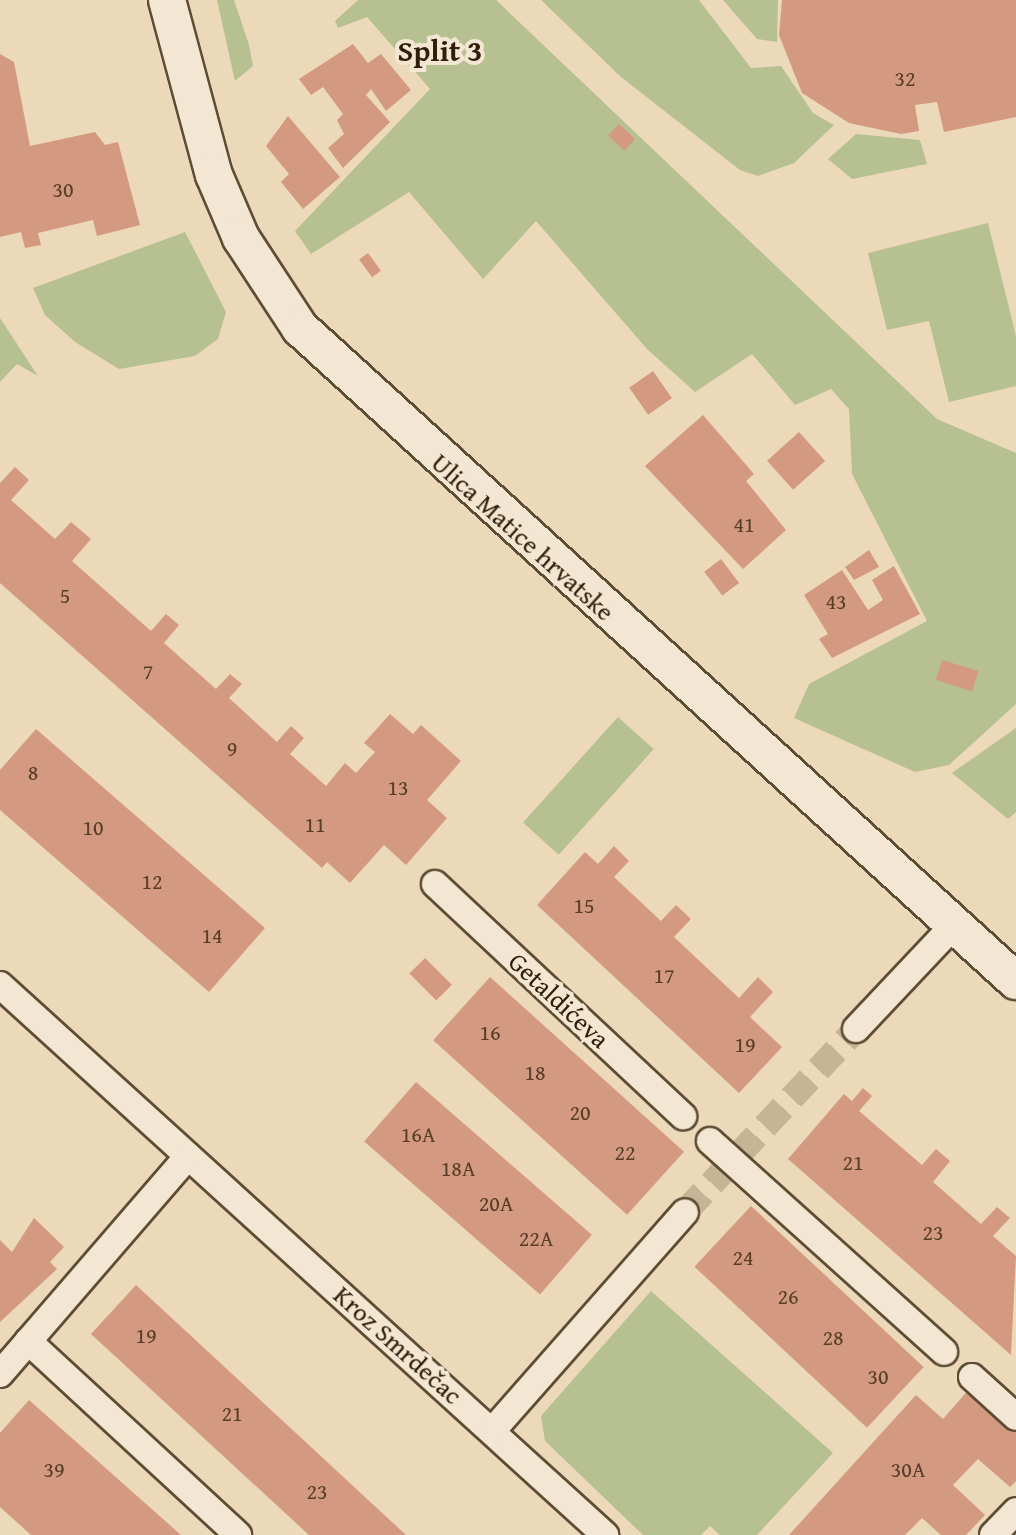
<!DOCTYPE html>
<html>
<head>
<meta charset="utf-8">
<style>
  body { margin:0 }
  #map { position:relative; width:1016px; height:1535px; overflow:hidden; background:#ecd9b9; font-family:"Gentium Book Plus",serif }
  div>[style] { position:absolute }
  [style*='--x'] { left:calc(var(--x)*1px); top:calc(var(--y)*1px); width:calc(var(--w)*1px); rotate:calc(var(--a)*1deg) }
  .green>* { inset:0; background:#b6c091; transform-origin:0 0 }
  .building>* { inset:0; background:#d49981; transform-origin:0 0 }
  .street-tunnel>* { height:26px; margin-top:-13px; transform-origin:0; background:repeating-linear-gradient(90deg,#c6b496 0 26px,transparent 0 39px) }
  .roads { filter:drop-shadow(2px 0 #5e4d35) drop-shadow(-2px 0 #5e4d35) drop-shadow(0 2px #5e4d35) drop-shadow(0 -2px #5e4d35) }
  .street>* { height:26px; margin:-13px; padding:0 13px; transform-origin:13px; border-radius:13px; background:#f3e6d2 }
  .secondary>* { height:36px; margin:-18px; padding:0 18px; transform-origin:18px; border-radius:18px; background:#f3e6d2 }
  span { translate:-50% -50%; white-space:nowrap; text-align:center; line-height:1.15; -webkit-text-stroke:8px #f3e6d2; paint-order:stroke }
  .number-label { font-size:22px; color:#583d27 }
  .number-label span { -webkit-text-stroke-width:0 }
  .street-label { font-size:26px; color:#2f1e09 }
  .quarter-label { font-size:30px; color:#2f1e09; font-weight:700 }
</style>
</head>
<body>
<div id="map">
  <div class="green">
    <div style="clip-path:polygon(217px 0,234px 0,249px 45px,253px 66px,235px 81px)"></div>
    <div style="clip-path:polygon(358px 0,496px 0,937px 419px,1016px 453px,1016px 704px,949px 765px,915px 772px,794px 718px,809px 684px,927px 621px,852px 474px,849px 409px,831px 389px,795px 405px,752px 354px,695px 392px,647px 349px,536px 221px,483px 279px,409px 192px,311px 254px,295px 231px,430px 89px,367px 17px,338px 28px,335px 21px)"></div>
    <div style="clip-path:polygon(541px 0,699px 0,751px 68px,781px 66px,813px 113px,834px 125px,794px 163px,758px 176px,740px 170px,621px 77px)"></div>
    <div style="clip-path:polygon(723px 0,778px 0,777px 42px,757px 39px)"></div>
    <div style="clip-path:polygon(856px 134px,920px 140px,927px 164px,852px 179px,828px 159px)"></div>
    <div style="clip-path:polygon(988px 223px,1016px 336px,1016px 386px,949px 402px,929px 321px,887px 330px,868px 253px)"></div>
    <div style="clip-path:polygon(185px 232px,226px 312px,218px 339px,195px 356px,119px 369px,75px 342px,45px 315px,33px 288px)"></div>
    <div style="clip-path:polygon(0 318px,38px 376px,17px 364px,0 382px)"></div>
    <div style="left:618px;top:717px;width:48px;height:142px;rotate:42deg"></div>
    <div style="clip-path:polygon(1016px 728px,1016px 812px,1008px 819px,952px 773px)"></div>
    <div style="clip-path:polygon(651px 1291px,833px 1453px,757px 1535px,720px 1535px,710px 1526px,701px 1535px,643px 1535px,545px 1441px,541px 1416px)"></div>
  </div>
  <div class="building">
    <div style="clip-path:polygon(782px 0,1016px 0,1016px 117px,944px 132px,937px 102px,915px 105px,919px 131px,901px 134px,849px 123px,802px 93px,779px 35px)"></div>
    <div style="clip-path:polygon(353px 44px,368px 63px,381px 54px,411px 90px,386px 111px,371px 89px,366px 95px,390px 122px,343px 168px,328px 148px,344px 134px,337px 120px,343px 114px,323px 87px,311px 95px,299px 79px)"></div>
    <div style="clip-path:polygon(0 54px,14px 62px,30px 146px,95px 132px,105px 145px,118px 142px,140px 225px,97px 236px,93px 220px,38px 233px,41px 245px,25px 248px,21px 232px,0 237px)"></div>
    <div style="clip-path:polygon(288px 116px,340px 177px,303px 209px,281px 182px,289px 174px,266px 146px)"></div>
    <div style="left:619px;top:124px;width:22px;height:16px;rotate:43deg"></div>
    <div style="left:368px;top:253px;width:22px;height:11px;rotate:54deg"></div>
    <div style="left:653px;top:371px;width:33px;height:29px;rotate:55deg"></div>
    <div style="clip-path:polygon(703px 415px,754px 474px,746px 481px,786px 530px,743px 569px,645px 466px)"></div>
    <div style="left:799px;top:432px;width:39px;height:43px;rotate:48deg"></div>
    <div style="clip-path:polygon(15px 467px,29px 480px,11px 500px,55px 539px,71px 522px,91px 539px,72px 561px,151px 631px,166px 614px,179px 625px,164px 643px,216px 689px,230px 674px,242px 684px,229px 698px,277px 742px,291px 726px,304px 738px,290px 754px,326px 786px,345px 763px,356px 773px,375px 752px,364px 743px,390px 714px,413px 734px,421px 725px,461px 761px,427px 800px,447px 818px,406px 865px,384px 845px,350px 883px,327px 862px,322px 868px,0 583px,0 483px)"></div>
    <div style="clip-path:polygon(869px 550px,879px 567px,854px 580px,845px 567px)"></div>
    <div style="left:721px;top:559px;width:30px;height:21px;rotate:53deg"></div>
    <div style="clip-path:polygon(894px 566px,920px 614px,832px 658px,819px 639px,828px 634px,804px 595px,842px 570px,868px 610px,883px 600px,872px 580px)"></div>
    <div style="left:942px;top:660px;width:38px;height:21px;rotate:17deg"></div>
    <div style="clip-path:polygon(36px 729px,265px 928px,209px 992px,0 810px,0 770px)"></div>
    <div style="clip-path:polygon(614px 846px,629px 861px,614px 877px,661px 921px,676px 905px,691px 919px,674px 937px,739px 998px,758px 977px,773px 992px,750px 1017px,782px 1047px,739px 1093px,537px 905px,585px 852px,598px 864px)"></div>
    <div style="left:425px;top:958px;width:38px;height:22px;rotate:45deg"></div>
    <div style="left:490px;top:977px;width:261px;height:85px;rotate:42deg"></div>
    <div style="left:416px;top:1082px;width:233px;height:79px;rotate:41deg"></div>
    <div style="clip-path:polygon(863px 1088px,872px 1096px,859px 1111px,922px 1165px,936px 1149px,950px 1161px,933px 1182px,981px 1224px,997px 1207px,1010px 1218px,993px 1236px,1016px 1256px,1011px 1355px,788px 1159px,844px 1094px,852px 1101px)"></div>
    <div style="left:751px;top:1206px;width:236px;height:83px;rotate:43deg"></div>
    <div style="clip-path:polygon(34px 1218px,64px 1247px,50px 1262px,57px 1269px,0 1322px,0 1240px,12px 1252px)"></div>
    <div style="clip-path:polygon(136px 1285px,406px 1535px,309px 1535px,91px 1334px)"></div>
    <div style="clip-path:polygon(971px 1387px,1016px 1428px,1016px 1481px,1010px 1487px,978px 1459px,953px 1485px,985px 1515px,966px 1535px,941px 1535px,922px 1518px,905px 1535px,789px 1535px,916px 1395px,943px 1419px)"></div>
    <div style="clip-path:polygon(29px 1400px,181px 1535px,31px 1535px,0 1507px,0 1433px)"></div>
  </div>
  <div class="street-tunnel">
    <div style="--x:685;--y:1212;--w:250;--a:-46.9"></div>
  </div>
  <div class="roads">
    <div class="street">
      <div style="--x:435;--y:884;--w:340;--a:43.1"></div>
      <div style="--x:0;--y:985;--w:818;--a:42.27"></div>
      <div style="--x:856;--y:1029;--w:143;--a:-46.7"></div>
      <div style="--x:710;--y:1141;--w:315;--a:42"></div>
      <div style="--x:28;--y:1341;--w:286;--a:42.7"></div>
      <div style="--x:0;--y:1374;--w:288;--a:-49.2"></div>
      <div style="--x:972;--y:1377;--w:59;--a:42.3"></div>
      <div style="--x:493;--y:1430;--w:290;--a:-48.6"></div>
      <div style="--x:993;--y:1535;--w:33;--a:-46"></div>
    </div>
    <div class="secondary">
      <div style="--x:167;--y:0;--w:181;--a:75"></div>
      <div style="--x:214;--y:175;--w:69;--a:66.8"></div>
      <div style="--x:241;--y:238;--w:108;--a:56.8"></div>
      <div style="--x:300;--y:328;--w:969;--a:42.37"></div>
    </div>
  </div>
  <div class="number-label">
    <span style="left:905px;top:79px">32</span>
    <span style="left:63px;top:190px">30</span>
    <span style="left:744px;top:525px">41</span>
    <span style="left:65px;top:596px">5</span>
    <span style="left:836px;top:602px">43</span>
    <span style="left:148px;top:672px">7</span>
    <span style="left:232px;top:749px">9</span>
    <span style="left:33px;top:773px">8</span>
    <span style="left:398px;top:788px">13</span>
    <span style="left:315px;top:825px">11</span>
    <span style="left:93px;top:828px">10</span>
    <span style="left:152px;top:882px">12</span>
    <span style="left:584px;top:906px">15</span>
    <span style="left:212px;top:936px">14</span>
    <span style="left:664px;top:976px">17</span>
    <span style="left:490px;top:1033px">16</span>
    <span style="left:745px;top:1045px">19</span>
    <span style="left:535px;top:1073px">18</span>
    <span style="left:580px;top:1113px">20</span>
    <span style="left:418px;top:1135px">16A</span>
    <span style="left:625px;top:1153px">22</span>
    <span style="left:853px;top:1163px">21</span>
    <span style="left:458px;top:1169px">18A</span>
    <span style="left:496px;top:1204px">20A</span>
    <span style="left:933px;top:1233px">23</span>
    <span style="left:536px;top:1239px">22A</span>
    <span style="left:743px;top:1258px">24</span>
    <span style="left:788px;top:1297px">26</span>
    <span style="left:146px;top:1336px">19</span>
    <span style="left:833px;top:1338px">28</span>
    <span style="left:878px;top:1377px">30</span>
    <span style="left:232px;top:1414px">21</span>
    <span style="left:54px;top:1470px">39</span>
    <span style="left:908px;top:1470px">30A</span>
    <span style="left:317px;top:1492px">23</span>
  </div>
  <div class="street-label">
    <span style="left:523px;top:537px;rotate:42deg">Ulica Matice hrvatske</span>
    <span style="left:559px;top:1000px;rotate:43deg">Getaldićeva</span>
    <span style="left:398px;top:1345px;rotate:42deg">Kroz Smrdečac</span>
  </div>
  <div class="quarter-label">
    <span style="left:440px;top:50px">Split 3</span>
  </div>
</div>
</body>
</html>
